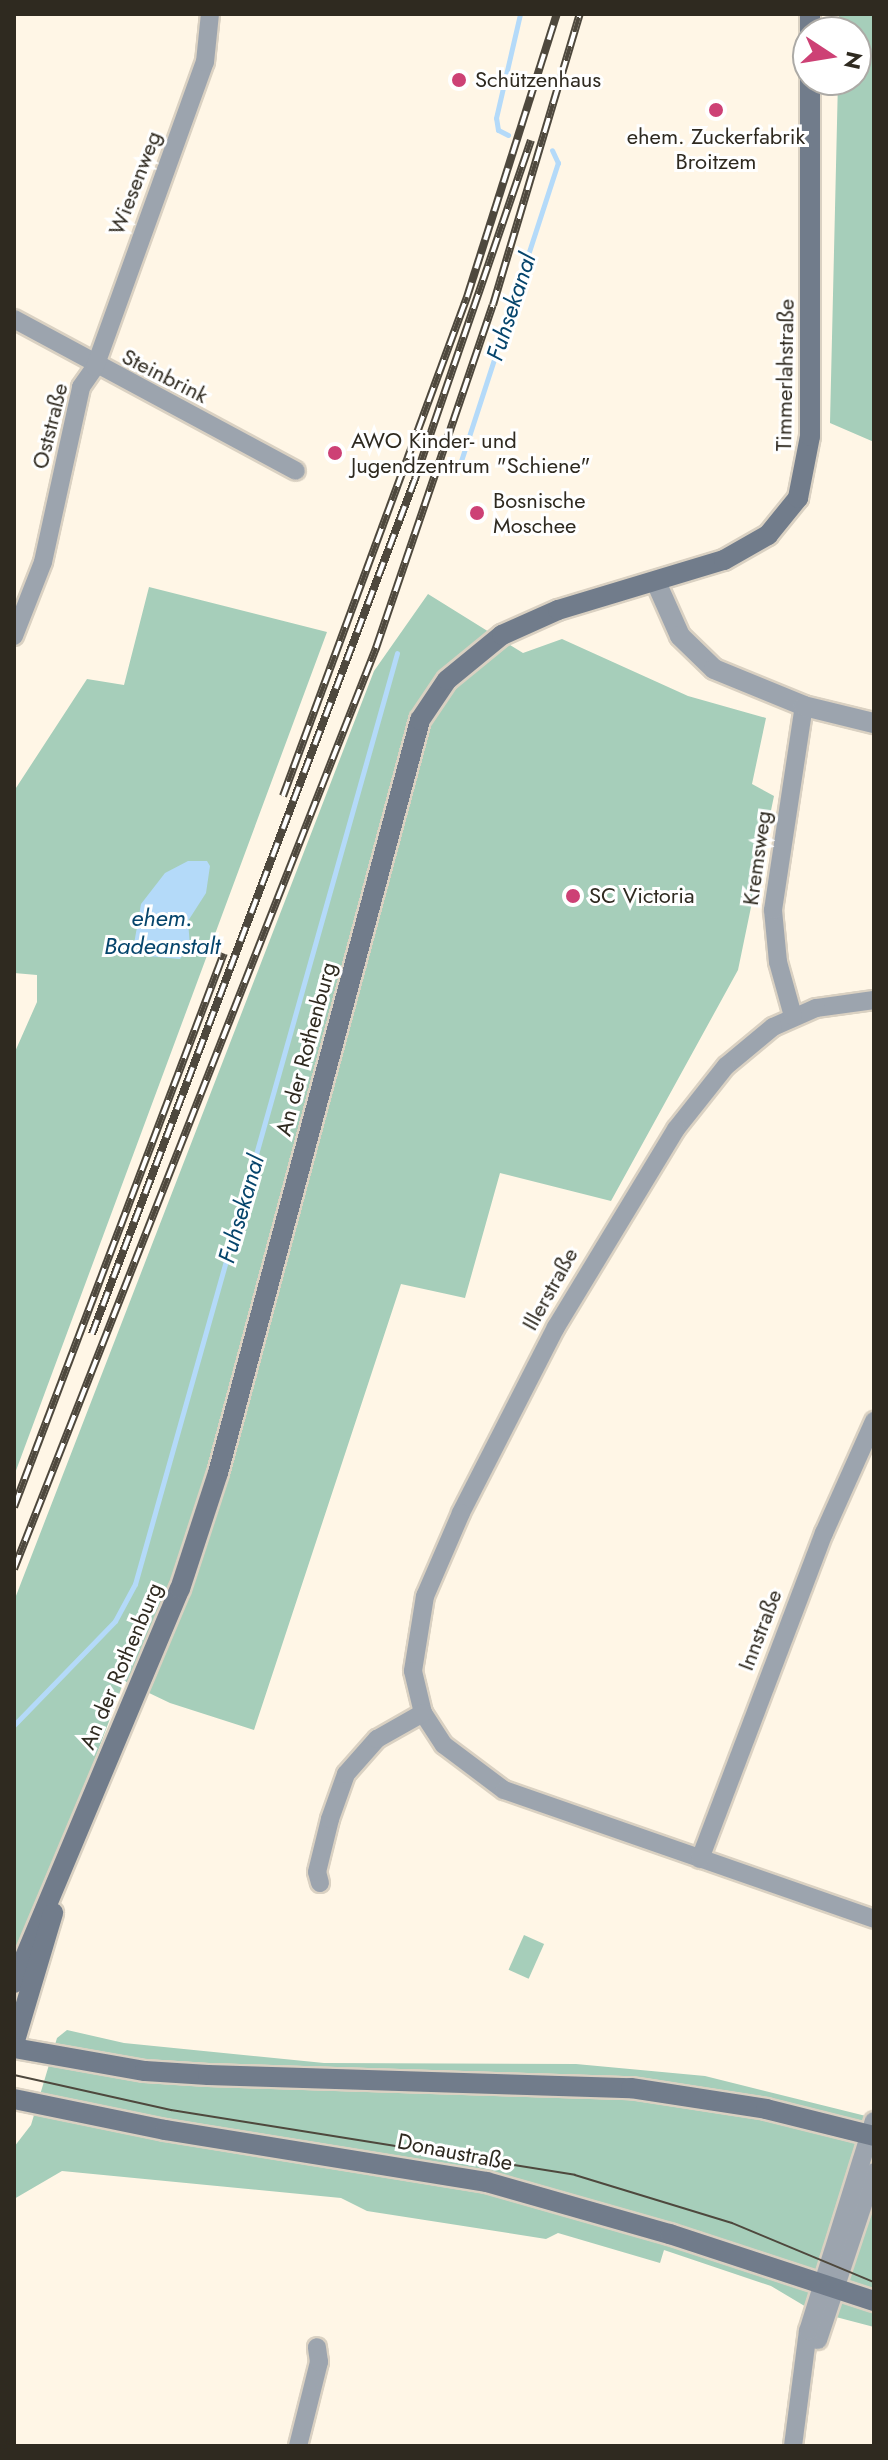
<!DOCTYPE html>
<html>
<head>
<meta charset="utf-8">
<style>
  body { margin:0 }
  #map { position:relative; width:888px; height:2460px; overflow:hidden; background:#fff6e6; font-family:Jost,sans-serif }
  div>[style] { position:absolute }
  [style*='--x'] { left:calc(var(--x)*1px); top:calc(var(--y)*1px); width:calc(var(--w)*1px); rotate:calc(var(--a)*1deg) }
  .green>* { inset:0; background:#a6ceba; transform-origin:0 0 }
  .water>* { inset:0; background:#b4daf9 }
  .stream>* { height:5px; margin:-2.5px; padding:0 2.5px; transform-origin:2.5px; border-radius:2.5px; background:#b4daf9 }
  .roads { filter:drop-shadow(2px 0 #dad1c2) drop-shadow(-2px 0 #dad1c2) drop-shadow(0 2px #dad1c2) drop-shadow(0 -2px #dad1c2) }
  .minor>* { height:18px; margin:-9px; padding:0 9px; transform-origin:9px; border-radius:9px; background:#9ca4ae }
  .tertiary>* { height:20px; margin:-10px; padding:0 10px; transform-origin:10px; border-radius:10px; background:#9ca4ae }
  .secondary>* { height:20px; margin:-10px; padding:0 10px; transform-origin:10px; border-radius:10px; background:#717c8b }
  .tram>* { height:2px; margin:-1px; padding:0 1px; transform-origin:1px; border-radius:1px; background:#4e483d }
  .rail>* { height:8px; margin-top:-4px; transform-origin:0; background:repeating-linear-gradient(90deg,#fff 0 15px,#4e483d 0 30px); box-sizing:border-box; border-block:2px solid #4e483d }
  .dots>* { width:22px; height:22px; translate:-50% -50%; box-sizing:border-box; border:4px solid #fff; border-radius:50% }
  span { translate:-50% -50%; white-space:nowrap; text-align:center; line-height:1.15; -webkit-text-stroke:6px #fff; paint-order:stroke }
  .poi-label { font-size:22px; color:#2f2a20 }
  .left { translate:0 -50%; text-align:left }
  .street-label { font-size:22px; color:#2f2a20 }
  .water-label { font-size:24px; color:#06456c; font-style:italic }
  .frame { position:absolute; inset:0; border:16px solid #2f2a20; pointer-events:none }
  .north { position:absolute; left:792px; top:16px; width:80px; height:80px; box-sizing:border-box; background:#fff; border:2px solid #acaaa6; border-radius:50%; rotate:102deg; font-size:22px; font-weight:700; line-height:32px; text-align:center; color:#2f2a20 }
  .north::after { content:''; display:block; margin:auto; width:28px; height:36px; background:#cd4175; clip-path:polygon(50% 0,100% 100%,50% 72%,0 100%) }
</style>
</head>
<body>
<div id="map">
  <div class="green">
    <div style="clip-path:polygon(839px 14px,874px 14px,874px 442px,830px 423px,838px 80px,856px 80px,856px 32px,839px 32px)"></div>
    <div style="clip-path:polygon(149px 587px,327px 632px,14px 1476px,14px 1054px,37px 1002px,37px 975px,14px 973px,14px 791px,87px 679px,124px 685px)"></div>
    <div style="clip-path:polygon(428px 594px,523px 653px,562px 639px,688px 696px,766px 718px,752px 784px,774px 796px,738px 970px,611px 1201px,500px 1173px,465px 1298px,401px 1284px,254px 1730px,170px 1703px,124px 1681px,14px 1977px,14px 1601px,374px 671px)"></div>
    <div style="left:524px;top:1935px;width:22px;height:38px;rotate:24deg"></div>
    <div style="clip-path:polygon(67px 2030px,124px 2043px,324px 2063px,576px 2064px,705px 2076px,874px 2118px,874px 2327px,813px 2311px,771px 2286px,664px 2250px,660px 2263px,558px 2233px,546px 2239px,367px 2211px,341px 2198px,62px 2171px,14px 2199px,14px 2147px,31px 2125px,57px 2038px)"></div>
  </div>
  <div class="water">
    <div style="clip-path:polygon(188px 861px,207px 861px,210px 866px,206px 893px,188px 921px,190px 946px,180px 959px,147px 956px,134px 944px,141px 904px,165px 873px)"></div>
  </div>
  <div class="stream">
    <div style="--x:508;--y:135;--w:11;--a:-153"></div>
    <div style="--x:498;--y:130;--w:12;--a:-99"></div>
    <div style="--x:496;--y:118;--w:107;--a:-77"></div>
    <div style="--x:460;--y:464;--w:317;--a:-72"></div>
    <div style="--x:558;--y:163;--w:14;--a:-115"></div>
    <div style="--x:14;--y:1725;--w:145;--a:-45.8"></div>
    <div style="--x:115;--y:1621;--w:42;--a:-61.6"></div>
    <div style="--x:135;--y:1584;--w:967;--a:-74.28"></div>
  </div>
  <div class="roads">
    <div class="minor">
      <div style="--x:14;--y:319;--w:320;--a:28.3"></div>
      <div style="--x:14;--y:636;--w:79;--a:-68.6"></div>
      <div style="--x:43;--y:562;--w:179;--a:-77.7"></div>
      <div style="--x:81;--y:387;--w:24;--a:-55"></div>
      <div style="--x:95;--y:367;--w:324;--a:-70.2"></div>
      <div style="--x:205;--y:62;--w:48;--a:-84.1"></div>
      <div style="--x:874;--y:1000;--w:59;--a:172.1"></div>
      <div style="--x:816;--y:1008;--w:47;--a:156.2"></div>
      <div style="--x:773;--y:1027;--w:61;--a:140.3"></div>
      <div style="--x:726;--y:1066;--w:80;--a:128.4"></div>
      <div style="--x:676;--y:1129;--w:232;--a:121.2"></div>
      <div style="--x:556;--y:1327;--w:209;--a:117.1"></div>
      <div style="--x:461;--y:1513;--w:90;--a:113.4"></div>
      <div style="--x:425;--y:1596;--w:76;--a:99.1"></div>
      <div style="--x:413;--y:1671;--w:43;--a:76.6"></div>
      <div style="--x:423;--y:1713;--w:38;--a:57"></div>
      <div style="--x:444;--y:1745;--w:75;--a:36.9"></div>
      <div style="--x:504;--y:1790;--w:392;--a:19.2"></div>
      <div style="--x:793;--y:1016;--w:56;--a:-105.5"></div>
      <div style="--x:778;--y:962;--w:52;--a:-95.5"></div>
      <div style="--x:773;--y:910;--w:206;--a:-81.4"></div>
      <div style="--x:700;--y:1859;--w:349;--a:-69.2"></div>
      <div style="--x:824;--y:1533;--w:123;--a:-65.9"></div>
      <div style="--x:320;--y:1883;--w:11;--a:-105"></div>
      <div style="--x:317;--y:1872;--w:55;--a:-76.2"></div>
      <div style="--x:330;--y:1819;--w:48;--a:-70.4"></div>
      <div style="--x:346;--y:1774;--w:47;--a:-48.5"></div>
      <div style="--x:377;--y:1739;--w:53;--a:-29.5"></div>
      <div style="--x:818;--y:2340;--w:177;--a:-71.6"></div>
      <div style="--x:298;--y:2446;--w:87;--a:-76"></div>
      <div style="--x:319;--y:2362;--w:15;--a:-98"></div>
      <div style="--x:793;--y:2446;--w:116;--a:-82.6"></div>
      <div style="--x:808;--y:2331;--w:220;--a:-72.6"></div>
    </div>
    <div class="tertiary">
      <div style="--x:656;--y:582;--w:59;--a:66"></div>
      <div style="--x:680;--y:636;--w:47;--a:44.1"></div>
      <div style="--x:714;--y:669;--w:97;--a:22.3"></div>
      <div style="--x:804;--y:706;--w:72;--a:13.7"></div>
    </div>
    <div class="secondary">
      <div style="--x:810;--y:32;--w:18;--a:-90"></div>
      <div style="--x:14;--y:1983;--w:428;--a:-67.2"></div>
      <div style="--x:180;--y:1589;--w:122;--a:-71.9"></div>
      <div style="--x:218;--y:1473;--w:780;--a:-74.98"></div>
      <div style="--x:420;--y:720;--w:48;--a:-56"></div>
      <div style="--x:447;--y:680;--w:71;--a:-39.3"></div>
      <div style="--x:502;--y:635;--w:61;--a:-24.1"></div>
      <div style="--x:558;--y:610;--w:173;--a:-16.8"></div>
      <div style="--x:724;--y:560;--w:51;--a:-29.6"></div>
      <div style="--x:768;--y:535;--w:48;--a:-51"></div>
      <div style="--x:798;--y:498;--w:63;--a:-79"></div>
      <div style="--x:810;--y:436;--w:356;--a:-90"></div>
      <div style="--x:14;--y:2044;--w:137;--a:-73.4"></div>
      <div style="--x:14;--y:2048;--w:133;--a:10"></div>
      <div style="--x:145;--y:2071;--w:63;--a:3.6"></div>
      <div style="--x:208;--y:2075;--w:423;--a:1.8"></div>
      <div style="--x:631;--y:2088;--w:137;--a:8.8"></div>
      <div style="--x:766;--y:2109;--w:111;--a:14"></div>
      <div style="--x:14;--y:2099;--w:154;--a:11.6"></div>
      <div style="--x:165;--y:2130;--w:326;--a:9.2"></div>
      <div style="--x:487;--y:2182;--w:190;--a:15.9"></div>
      <div style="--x:670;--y:2234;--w:215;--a:18.2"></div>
    </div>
  </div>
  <div class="tram">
    <div style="--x:14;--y:2075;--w:161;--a:12.6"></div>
    <div style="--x:171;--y:2110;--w:409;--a:9.1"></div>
    <div style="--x:575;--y:2175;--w:164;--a:17"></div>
    <div style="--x:732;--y:2223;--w:154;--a:22.6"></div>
  </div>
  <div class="rail">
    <div style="--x:283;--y:796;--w:532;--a:-69.76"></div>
    <div style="--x:467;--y:297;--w:297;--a:-72.4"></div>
    <div style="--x:92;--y:1334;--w:914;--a:-69.3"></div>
    <div style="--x:415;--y:479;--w:358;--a:-71.1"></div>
    <div style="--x:14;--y:1507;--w:592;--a:-69.24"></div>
    <div style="--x:14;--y:1569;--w:990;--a:-68.54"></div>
    <div style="--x:376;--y:648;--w:362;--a:-71.2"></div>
    <div style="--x:493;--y:305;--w:304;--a:-73.4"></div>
  </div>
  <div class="dots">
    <div style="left:459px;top:80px;background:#cd4175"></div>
    <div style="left:716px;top:110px;background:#cd4175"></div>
    <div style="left:335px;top:453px;background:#cd4175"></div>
    <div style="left:477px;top:513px;background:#cd4175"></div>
    <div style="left:573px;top:896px;background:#cd4175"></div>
  </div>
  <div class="poi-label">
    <span class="left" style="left:475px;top:80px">Schützenhaus</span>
    <span style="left:716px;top:149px">ehem. Zuckerfabrik<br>Broitzem</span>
    <span class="left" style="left:351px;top:453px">AWO Kinder- und<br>Jugendzentrum "Schiene"</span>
    <span class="left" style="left:493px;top:513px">Bosnische<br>Moschee</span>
    <span class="left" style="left:589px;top:896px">SC Victoria</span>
  </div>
  <div class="street-label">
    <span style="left:135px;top:183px;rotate:-69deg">Wiesenweg</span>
    <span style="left:785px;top:375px;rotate:-89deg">Timmerlahstraße</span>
    <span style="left:165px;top:376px;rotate:27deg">Steinbrink</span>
    <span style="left:50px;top:426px;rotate:-76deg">Oststraße</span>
    <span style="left:757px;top:858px;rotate:-82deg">Kremsweg</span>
    <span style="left:306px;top:1049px;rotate:-75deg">An der Rothenburg</span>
    <span style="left:550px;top:1289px;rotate:-61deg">Illerstraße</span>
    <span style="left:760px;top:1630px;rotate:-69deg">Innstraße</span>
    <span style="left:121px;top:1666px;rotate:-67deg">An der Rothenburg</span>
    <span style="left:455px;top:2152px;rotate:11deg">Donaustraße</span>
  </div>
  <div class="water-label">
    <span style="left:511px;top:307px;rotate:-72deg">Fuhsekanal</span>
    <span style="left:162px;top:932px">ehem.<br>Badeanstalt</span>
    <span style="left:241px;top:1209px;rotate:-74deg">Fuhsekanal</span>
  </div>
  <div class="frame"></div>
  <div class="north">N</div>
</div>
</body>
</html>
